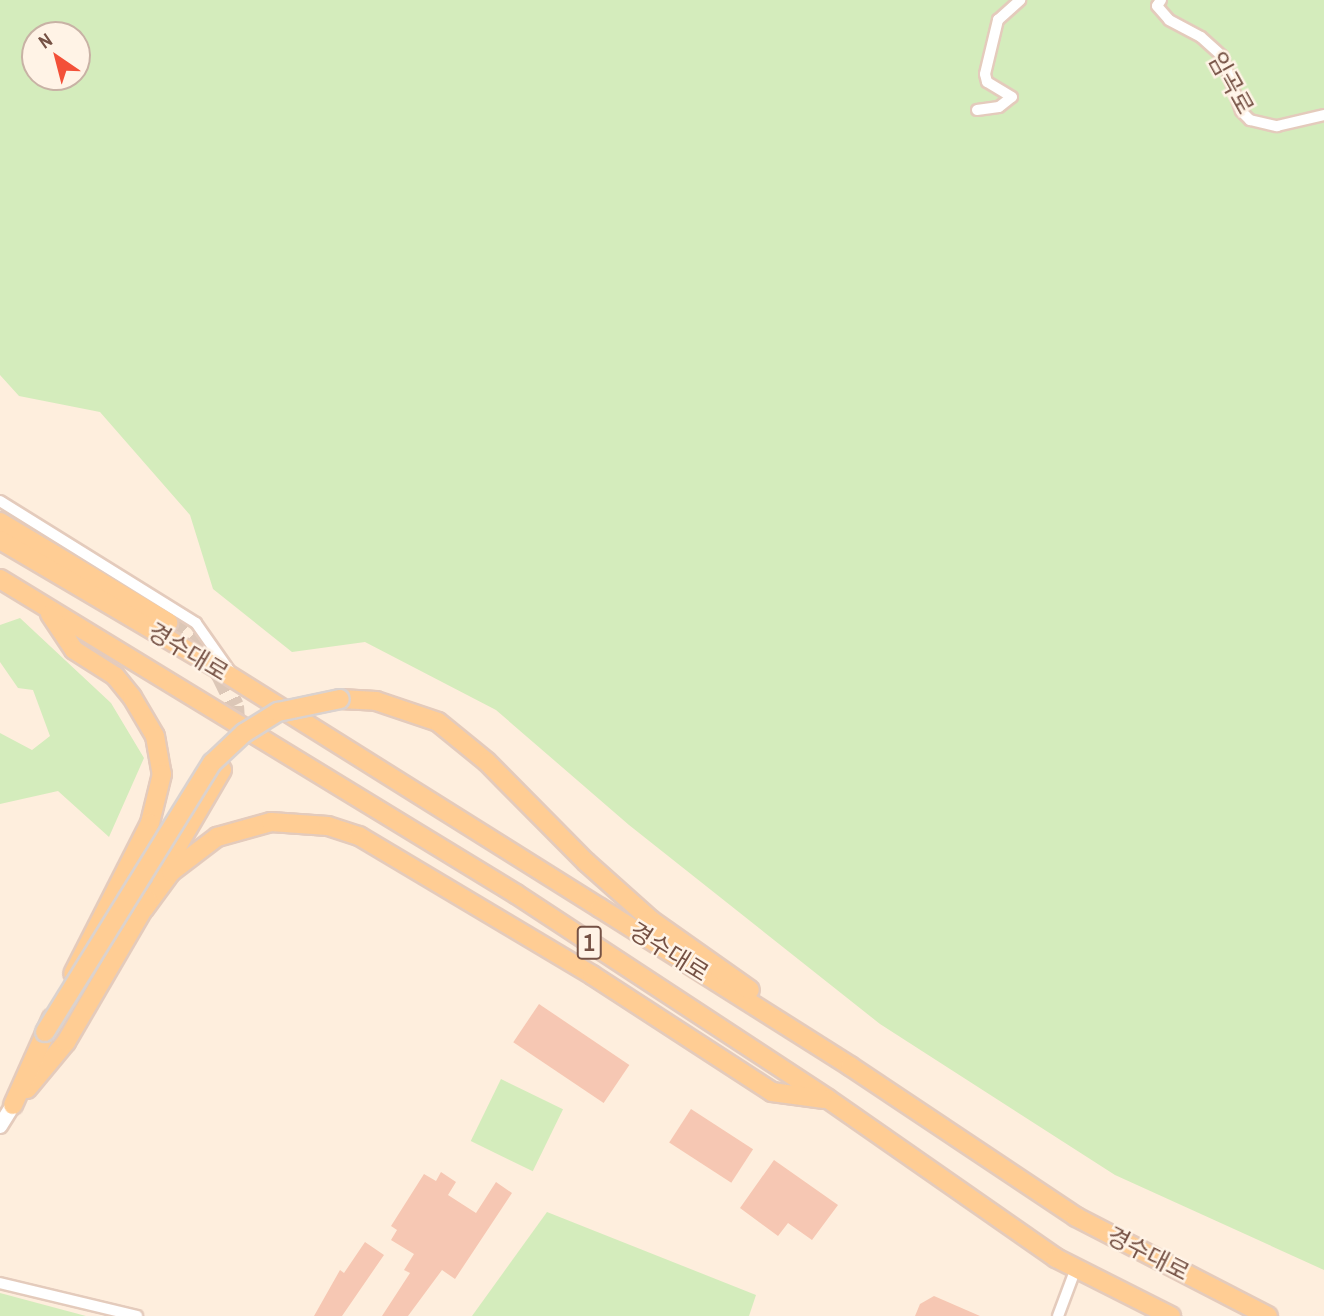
<!DOCTYPE html>
<html>
<head>
<meta charset="utf-8">
<style>
  body { margin:0 }
  #map { position:relative; width:1324px; height:1316px; overflow:hidden; background:#feeedd; font-family:"Archivo Narrow","Noto Sans KR",sans-serif }
  div>[style] { position:absolute }
  [style*='--x'] { left:calc(var(--x)*1px); top:calc(var(--y)*1px); width:calc(var(--w)*1px); rotate:calc(var(--a)*1deg) }
  .green>* { inset:0; background:#d4ecbc; transform-origin:0 0 }
  .building>* { inset:0; background:#f6c7b3; transform-origin:0 0 }
  .primary-tunnel>* { height:18px; margin-top:-9px; transform-origin:0; background:repeating-linear-gradient(90deg,#dcc7b7 0 18px,transparent 0 27px) }
  .roads { filter:drop-shadow(2px 0 #e4cbbc) drop-shadow(-2px 0 #e4cbbc) drop-shadow(0 2px #e4cbbc) drop-shadow(0 -2px #e4cbbc) }
  .minor>* { height:10px; margin:-5px; padding:0 5px; transform-origin:5px; border-radius:5px; background:#fff }
  .tertiary>* { height:14px; margin:-7px; padding:0 7px; transform-origin:7px; border-radius:7px; background:#fff }
  .primary>* { height:18px; margin:-9px; padding:0 9px; transform-origin:9px; border-radius:9px; background:#ffcd94 }
  .bridges { filter:drop-shadow(2px 0 #dbd2ce) drop-shadow(-2px 0 #dbd2ce) drop-shadow(0 2px #dbd2ce) drop-shadow(0 -2px #dbd2ce) }
  .primary-bridge>* { height:18px; margin:-9px; padding:0 9px; transform-origin:9px; border-radius:9px; background:#ffcd94 }
  span { translate:-50% -50%; white-space:nowrap; text-align:center; line-height:1.15; -webkit-text-stroke:5px #fff3e6; paint-order:stroke }
  .shield-label span { padding:2px 5px; background:#fff3e6; border:2px solid; border-radius:5px; -webkit-text-stroke-width:0 }
  .shield-label { font-size:23px; color:#755144; font-weight:700 }
  .street-label { font-size:24px; color:#755144 }
  .north { position:absolute; left:21px; top:21px; width:70px; height:70px; box-sizing:border-box; background:#fff3e6; border:2px solid #c8b2a5; border-radius:50%; rotate:325deg; font-size:19px; font-weight:700; line-height:28px; text-align:center; color:#755144 }
  .north::after { content:''; display:block; margin:auto; width:24px; height:32px; background:#f35038; clip-path:polygon(50% 0,100% 100%,50% 72%,0 100%) }
</style>
</head>
<body>
<div id="map">
  <div class="green">
    <div style="clip-path:polygon(evenodd,0 0,1324px 0,1324px 1270px,1115px 1175px,880px 1024px,629px 825px,496px 710px,365px 642px,292px 652px,213px 589px,190px 515px,100px 412px,19px 396px,0 375px,0 0,35px 35px,77px 35px,77px 77px,35px 77px,35px 35px)"></div>
    <div style="clip-path:polygon(20px 618px,111px 703px,144px 758px,109px 837px,58px 791px,0 804px,0 733px,32px 750px,50px 736px,33px 690px,18px 688px,0 662px,0 625px)"></div>
    <div style="left:501px;top:1079px;width:69px;height:69px;rotate:26deg"></div>
    <div style="clip-path:polygon(547px 1212px,756px 1295px,749px 1316px,472px 1316px)"></div>
    <div style="clip-path:polygon(0 1293px,86px 1316px,0 1316px)"></div>
  </div>
  <div class="building">
    <div style="left:539px;top:1004px;width:109px;height:46px;rotate:34deg"></div>
    <div style="left:691px;top:1109px;width:74px;height:40px;rotate:33deg"></div>
    <div style="clip-path:polygon(774px 1160px,838px 1205px,812px 1240px,788px 1223px,778px 1236px,740px 1208px)"></div>
    <div style="clip-path:polygon(441px 1172px,456px 1182px,448px 1195px,476px 1213px,496px 1182px,512px 1193px,455px 1279px,442px 1270px,408px 1316px,382px 1316px,410px 1273px,404px 1270px,414px 1254px,391px 1240px,397px 1230px,391px 1226px,424px 1174px,436px 1181px)"></div>
    <div style="clip-path:polygon(365px 1242px,384px 1255px,342px 1316px,314px 1316px,340px 1270px,344px 1273px)"></div>
    <div style="clip-path:polygon(934px 1296px,980px 1316px,915px 1316px,920px 1304px)"></div>
  </div>
  <div class="primary-tunnel">
    <div style="--x:168;--y:622;--w:43;--a:39.3"></div>
    <div style="--x:201;--y:649;--w:32;--a:54"></div>
    <div style="--x:220;--y:675;--w:34;--a:64"></div>
    <div style="--x:235;--y:706;--w:28;--a:86"></div>
  </div>
  <div class="roads">
    <div class="minor">
      <div style="--x:1161;--y:0;--w:7;--a:124"></div>
      <div style="--x:1157;--y:6;--w:18;--a:49"></div>
      <div style="--x:1169;--y:20;--w:36;--a:28"></div>
      <div style="--x:1201;--y:37;--w:28;--a:42"></div>
      <div style="--x:1222;--y:56;--w:58;--a:70.9"></div>
      <div style="--x:1241;--y:111;--w:13;--a:45"></div>
      <div style="--x:1250;--y:120;--w:28;--a:13"></div>
      <div style="--x:1277;--y:126;--w:48;--a:-13.2"></div>
      <div style="--x:977;--y:110;--w:22;--a:-8"></div>
      <div style="--x:999;--y:107;--w:16;--a:-38"></div>
      <div style="--x:1012;--y:97;--w:29;--a:-149"></div>
      <div style="--x:987;--y:82;--w:8;--a:-104"></div>
      <div style="--x:985;--y:74;--w:56;--a:-76.5"></div>
      <div style="--x:998;--y:20;--w:30;--a:-42"></div>
      <div style="--x:0;--y:501;--w:231;--a:31.9"></div>
      <div style="--x:196;--y:623;--w:61;--a:55"></div>
      <div style="--x:0;--y:1283;--w:141;--a:13.5"></div>
      <div style="--x:1058;--y:1316;--w:51;--a:-69.4"></div>
    </div>
    <div class="tertiary">
      <div style="--x:0;--y:1126;--w:25;--a:-58"></div>
    </div>
    <div class="primary">
      <div style="--x:0;--y:522;--w:196;--a:30.8"></div>
      <div style="--x:0;--y:540;--w:254;--a:30.5"></div>
      <div style="--x:219;--y:669;--w:450;--a:32.1"></div>
      <div style="--x:600;--y:908;--w:296;--a:32.3"></div>
      <div style="--x:850;--y:1066;--w:272;--a:33.7"></div>
      <div style="--x:1076;--y:1217;--w:216;--a:27.3"></div>
      <div style="--x:0;--y:579;--w:605;--a:31.4"></div>
      <div style="--x:516;--y:894;--w:373;--a:33.3"></div>
      <div style="--x:828;--y:1099;--w:278;--a:34.9"></div>
      <div style="--x:1056;--y:1258;--w:129;--a:26.8"></div>
      <div style="--x:50;--y:614;--w:43;--a:56.3"></div>
      <div style="--x:74;--y:650;--w:49;--a:32.4"></div>
      <div style="--x:115;--y:676;--w:27;--a:51"></div>
      <div style="--x:132;--y:697;--w:45;--a:59.5"></div>
      <div style="--x:155;--y:736;--w:39;--a:80"></div>
      <div style="--x:162;--y:774;--w:50;--a:103.8"></div>
      <div style="--x:150;--y:823;--w:169;--a:117"></div>
      <div style="--x:340;--y:699;--w:36;--a:3"></div>
      <div style="--x:376;--y:701;--w:65;--a:18.7"></div>
      <div style="--x:438;--y:722;--w:63;--a:39.2"></div>
      <div style="--x:487;--y:762;--w:141;--a:45.3"></div>
      <div style="--x:586;--y:862;--w:87;--a:41.7"></div>
      <div style="--x:651;--y:920;--w:121;--a:35.3"></div>
      <div style="--x:160;--y:876;--w:123;--a:-59.7"></div>
      <div style="--x:144;--y:909;--w:46;--a:-53.9"></div>
      <div style="--x:171;--y:872;--w:58;--a:-37.3"></div>
      <div style="--x:217;--y:837;--w:56;--a:-15.5"></div>
      <div style="--x:271;--y:822;--w:57;--a:4"></div>
      <div style="--x:328;--y:826;--w:33;--a:18"></div>
      <div style="--x:359;--y:836;--w:271;--a:30.8"></div>
      <div style="--x:592;--y:975;--w:215;--a:33"></div>
      <div style="--x:772;--y:1092;--w:51;--a:7.8"></div>
      <div style="--x:27;--y:1089;--w:61;--a:-50.3"></div>
      <div style="--x:66;--y:1042;--w:163;--a:-59.8"></div>
      <div style="--x:13;--y:1105;--w:95;--a:-65.9"></div>
    </div>
  </div>
  <div class="bridges">
    <div class="primary-bridge">
      <div style="--x:45;--y:1032;--w:317;--a:-58.2"></div>
      <div style="--x:212;--y:763;--w:44;--a:-43.2"></div>
      <div style="--x:244;--y:733;--w:40;--a:-32"></div>
      <div style="--x:278;--y:712;--w:63;--a:-11.8"></div>
    </div>
  </div>
  <div class="shield-label">
    <span style="left:589px;top:943px">1</span>
  </div>
  <div class="street-label">
    <span style="left:1231px;top:83px;rotate:61deg">임곡로</span>
    <span style="left:188px;top:652px;rotate:31deg">경수대로</span>
    <span style="left:669px;top:952px;rotate:32deg">경수대로</span>
    <span style="left:1148px;top:1254px;rotate:27deg">경수대로</span>
  </div>
  <div class="north">N</div>
</div>
</body>
</html>
